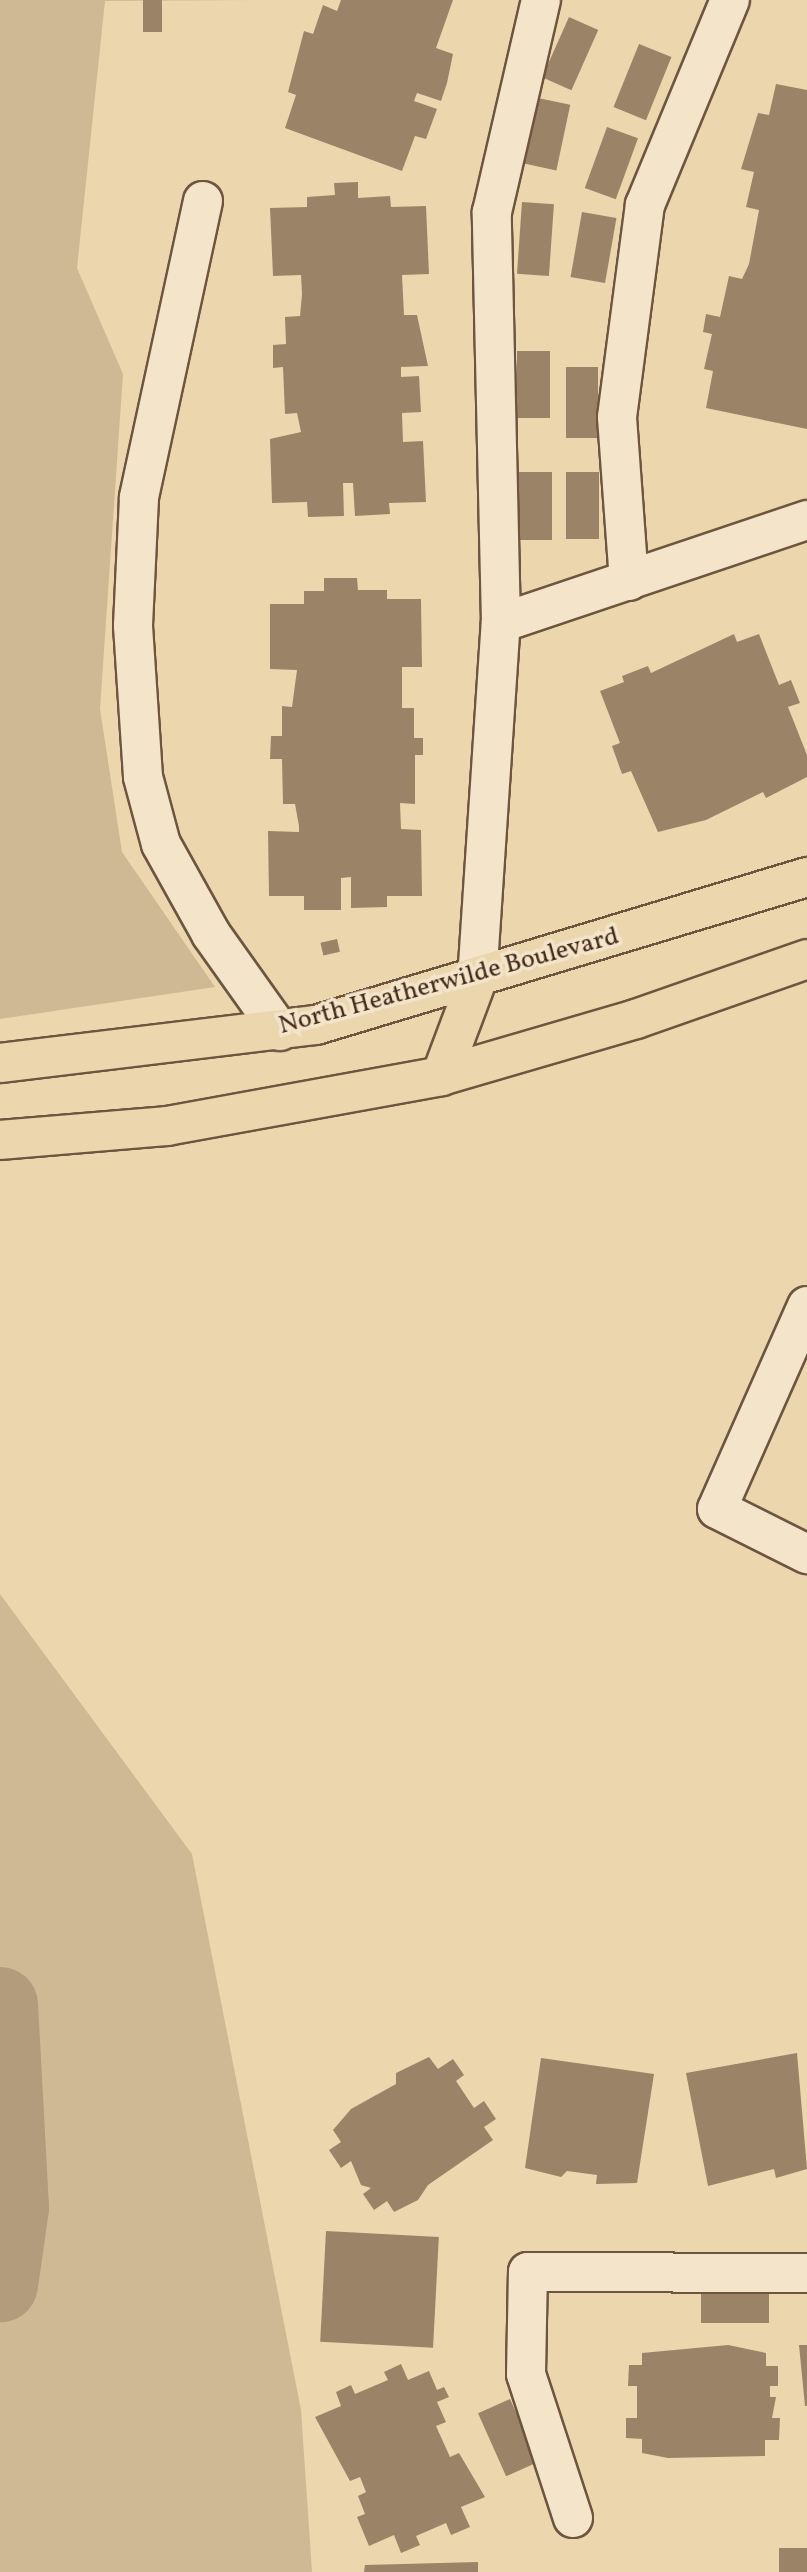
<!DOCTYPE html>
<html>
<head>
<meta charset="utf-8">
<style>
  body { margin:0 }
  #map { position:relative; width:807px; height:2572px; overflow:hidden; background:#ecd6ae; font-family:Vollkorn,serif }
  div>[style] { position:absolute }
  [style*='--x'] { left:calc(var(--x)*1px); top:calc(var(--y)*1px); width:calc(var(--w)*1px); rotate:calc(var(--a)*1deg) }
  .green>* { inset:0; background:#cfb995 }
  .river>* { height:75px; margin:-37.5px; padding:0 37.5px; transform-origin:37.5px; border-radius:37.5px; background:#b39c7c }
  .building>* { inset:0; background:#9b8367; transform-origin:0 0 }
  .roads { filter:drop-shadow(2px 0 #6d553f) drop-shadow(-2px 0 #6d553f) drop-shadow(0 2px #6d553f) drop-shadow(0 -2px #6d553f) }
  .minor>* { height:38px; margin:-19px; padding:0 19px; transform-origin:19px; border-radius:19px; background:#f3e4ca }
  .major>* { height:38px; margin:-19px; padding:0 19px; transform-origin:19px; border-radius:19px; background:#ecd6ae }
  span { translate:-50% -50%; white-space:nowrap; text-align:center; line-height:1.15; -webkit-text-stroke:7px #f3e4ca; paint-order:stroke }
  .street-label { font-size:26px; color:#432a1a }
</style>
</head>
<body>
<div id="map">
  <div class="green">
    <div style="clip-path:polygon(0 0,254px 0,105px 1px,77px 268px,123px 374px,100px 709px,122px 852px,215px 987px,0 1019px)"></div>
    <div style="clip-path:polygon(0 1594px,192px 1854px,301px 2410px,312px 2572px,0 2572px)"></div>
  </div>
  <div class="river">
    <div style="--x:0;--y:2004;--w:203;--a:86.9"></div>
    <div style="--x:11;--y:2207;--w:78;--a:98.1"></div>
  </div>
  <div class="building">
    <div style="left:143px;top:0;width:19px;height:32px"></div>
    <div style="clip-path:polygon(341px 0,453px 0,436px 48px,453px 54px,447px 83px,441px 101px,417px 93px,414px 101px,437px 109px,426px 139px,415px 136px,402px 171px,285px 128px,296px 95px,288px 92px,304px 31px,313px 34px,323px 5px,337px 11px)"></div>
    <div style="left:569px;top:17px;width:32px;height:66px;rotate:24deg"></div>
    <div style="left:639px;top:44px;width:35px;height:68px;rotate:22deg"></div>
    <div style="clip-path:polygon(776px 84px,807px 90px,807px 429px,706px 408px,713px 371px,704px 369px,712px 334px,703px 332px,706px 314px,720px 317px,729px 276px,742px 279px,749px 264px,759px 210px,746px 207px,754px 172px,741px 169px,758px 113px,769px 115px)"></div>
    <div style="left:538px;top:98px;width:33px;height:67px;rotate:12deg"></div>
    <div style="left:607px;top:127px;width:33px;height:65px;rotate:20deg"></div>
    <div style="clip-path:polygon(358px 182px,358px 198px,390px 196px,391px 207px,426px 206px,429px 274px,402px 275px,404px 315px,417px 315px,428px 366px,401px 367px,401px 377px,419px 376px,421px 412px,402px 413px,403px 442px,423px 441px,426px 502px,389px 503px,390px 514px,355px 516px,353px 483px,343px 483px,344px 516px,308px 517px,307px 502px,272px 503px,270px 439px,301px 432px,297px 413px,285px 414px,283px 367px,273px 368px,273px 345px,286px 344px,285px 317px,300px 316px,302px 294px,301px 275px,273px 276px,270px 208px,307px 207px,307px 197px,335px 195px,334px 183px)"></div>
    <div style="left:522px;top:202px;width:32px;height:72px;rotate:4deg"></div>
    <div style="left:582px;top:212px;width:35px;height:66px;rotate:10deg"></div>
    <div style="left:517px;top:351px;width:33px;height:67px"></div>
    <div style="left:566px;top:367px;width:32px;height:71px"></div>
    <div style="left:518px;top:472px;width:34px;height:68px"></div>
    <div style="left:566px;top:472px;width:33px;height:67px"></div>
    <div style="clip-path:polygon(324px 578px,357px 578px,358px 590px,387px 590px,387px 599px,421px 599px,422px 667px,402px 667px,402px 708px,414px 708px,414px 738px,423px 738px,423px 755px,415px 755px,415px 804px,400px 803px,401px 829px,421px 830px,422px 896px,387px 896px,387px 907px,351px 908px,351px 877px,341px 878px,341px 910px,304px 910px,304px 896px,269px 896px,268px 831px,299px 832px,299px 826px,295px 804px,283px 804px,282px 759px,270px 759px,271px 736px,282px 736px,282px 706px,292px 707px,297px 670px,270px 669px,270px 604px,304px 604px,304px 591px,324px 591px)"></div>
    <div style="clip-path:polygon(734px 634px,737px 642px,759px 634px,779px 685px,791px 680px,800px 703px,788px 707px,807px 755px,807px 777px,766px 798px,763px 792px,706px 820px,658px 832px,631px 771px,622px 774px,612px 746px,620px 743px,600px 691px,624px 682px,622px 676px,648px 666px,651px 673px)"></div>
    <div style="left:337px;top:939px;width:13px;height:17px;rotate:77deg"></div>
    <div style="clip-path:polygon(797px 2053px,807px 2169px,776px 2178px,774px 2169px,708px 2186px,686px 2073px)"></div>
    <div style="clip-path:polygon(429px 2057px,438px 2069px,453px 2059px,464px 2075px,456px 2081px,474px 2108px,484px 2101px,496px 2119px,484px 2127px,493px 2140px,428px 2185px,418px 2200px,394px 2212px,387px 2201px,374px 2210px,363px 2194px,371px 2188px,361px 2185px,351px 2161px,341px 2168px,329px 2150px,341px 2142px,333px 2130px,351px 2109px,396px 2084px,396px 2073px)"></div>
    <div style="clip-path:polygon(541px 2058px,654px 2074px,637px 2183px,596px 2184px,597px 2175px,567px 2171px,561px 2177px,525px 2168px)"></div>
    <div style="left:326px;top:2231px;width:113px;height:111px;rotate:3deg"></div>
    <div style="left:769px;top:2288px;width:35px;height:68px;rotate:90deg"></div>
    <div style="clip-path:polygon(728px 2345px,766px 2353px,766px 2366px,778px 2366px,778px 2386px,770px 2386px,770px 2397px,776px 2397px,772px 2418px,780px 2418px,779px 2440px,765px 2440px,765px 2456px,668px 2458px,642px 2453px,642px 2439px,626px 2438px,626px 2418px,637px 2418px,637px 2386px,628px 2386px,629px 2365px,642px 2365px,642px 2353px)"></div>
    <div style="clip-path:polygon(799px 2345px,807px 2345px,807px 2406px,805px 2406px)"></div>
    <div style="clip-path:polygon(401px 2364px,408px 2380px,429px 2371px,437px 2390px,444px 2387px,449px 2397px,437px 2402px,446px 2422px,436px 2426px,450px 2457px,459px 2453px,485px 2497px,461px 2507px,470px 2527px,451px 2535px,446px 2523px,416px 2536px,420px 2545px,401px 2553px,394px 2535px,369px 2546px,357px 2517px,365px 2514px,358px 2496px,366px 2492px,360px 2477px,350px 2481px,315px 2417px,341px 2406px,336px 2392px,351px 2385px,355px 2394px,388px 2380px,384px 2372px)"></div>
    <div style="left:510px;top:2399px;width:69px;height:35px;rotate:66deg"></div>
    <div style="left:779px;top:2548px;width:28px;height:24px"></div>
    <div style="clip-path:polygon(478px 2562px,478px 2572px,364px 2572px,365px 2565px)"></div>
  </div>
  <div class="roads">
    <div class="minor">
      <div style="--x:203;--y:201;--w:304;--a:102.2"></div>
      <div style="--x:139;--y:498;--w:128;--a:92.7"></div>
      <div style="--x:133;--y:626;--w:151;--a:86.2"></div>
      <div style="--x:143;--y:777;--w:69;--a:75"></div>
      <div style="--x:161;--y:844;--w:103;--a:60.9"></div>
      <div style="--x:211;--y:934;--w:119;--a:54.6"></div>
      <div style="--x:629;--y:581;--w:164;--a:-94.2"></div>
      <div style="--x:617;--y:417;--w:214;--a:-82.5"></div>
      <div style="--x:645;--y:205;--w:222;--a:-67.5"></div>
      <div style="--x:501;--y:623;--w:411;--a:-91.3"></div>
      <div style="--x:492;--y:212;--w:218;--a:-77"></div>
      <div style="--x:477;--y:980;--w:358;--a:-86.2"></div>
      <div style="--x:501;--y:623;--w:323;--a:-18.6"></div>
      <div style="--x:807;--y:1306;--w:222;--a:113.9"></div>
      <div style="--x:717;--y:1509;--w:101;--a:26.6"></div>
      <div style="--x:573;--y:2518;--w:151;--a:-108.1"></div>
      <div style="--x:526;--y:2374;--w:102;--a:-88.9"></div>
      <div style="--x:528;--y:2272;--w:279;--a:0.2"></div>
    </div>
    <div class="major">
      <div style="--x:0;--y:1063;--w:318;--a:-6.9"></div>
      <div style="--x:316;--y:1025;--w:513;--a:-16.77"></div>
      <div style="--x:441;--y:1076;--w:103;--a:-69.4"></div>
      <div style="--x:0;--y:1140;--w:168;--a:-4.8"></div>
      <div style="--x:167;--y:1126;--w:279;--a:-10.3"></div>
      <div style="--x:441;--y:1076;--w:203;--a:-16.3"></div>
      <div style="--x:636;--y:1019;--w:181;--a:-19.3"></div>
    </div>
  </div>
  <div class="street-label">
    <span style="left:449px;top:982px;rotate:-15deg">North Heatherwilde Boulevard</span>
  </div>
</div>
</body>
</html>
